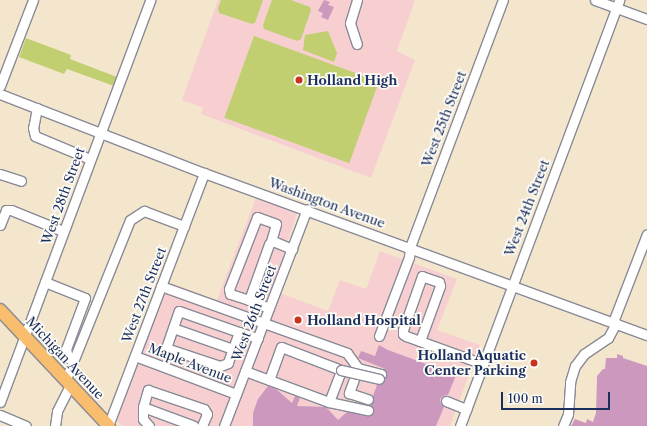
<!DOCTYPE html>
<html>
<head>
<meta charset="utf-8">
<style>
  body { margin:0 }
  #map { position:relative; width:647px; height:426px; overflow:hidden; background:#f4e6cd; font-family:"Libre Caslon Text",serif }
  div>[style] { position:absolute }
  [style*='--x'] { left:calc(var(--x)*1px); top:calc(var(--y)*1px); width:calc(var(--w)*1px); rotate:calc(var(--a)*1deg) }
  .built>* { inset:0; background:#f7cfd1 }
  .green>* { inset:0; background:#c1cf71; transform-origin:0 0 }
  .building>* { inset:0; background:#cc98be }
  .roads { filter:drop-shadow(1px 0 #888a96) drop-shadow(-1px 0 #888a96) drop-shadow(0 1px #888a96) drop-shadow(0 -1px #888a96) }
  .minor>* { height:9px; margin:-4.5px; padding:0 4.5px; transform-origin:4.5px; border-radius:4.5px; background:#fff }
  .major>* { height:12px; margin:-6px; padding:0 6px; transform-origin:6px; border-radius:6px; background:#f9be6d }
  .bridges { filter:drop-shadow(1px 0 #888a96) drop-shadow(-1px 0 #888a96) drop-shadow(0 1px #888a96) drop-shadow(0 -1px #888a96) }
  .minor-bridge>* { height:9px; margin:-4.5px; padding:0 4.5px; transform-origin:4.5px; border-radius:4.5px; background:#fff }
  .dots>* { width:11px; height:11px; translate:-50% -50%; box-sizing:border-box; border:2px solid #fdfcf7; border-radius:50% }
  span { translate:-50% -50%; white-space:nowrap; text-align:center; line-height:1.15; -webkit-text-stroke:3.5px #fdfcf7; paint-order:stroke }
  .poi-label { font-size:13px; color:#1b2f5e; font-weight:700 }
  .left { translate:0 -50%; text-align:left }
  .right { translate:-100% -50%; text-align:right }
  .street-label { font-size:13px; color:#1b2f5e }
  .scale { position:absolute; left:501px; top:392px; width:109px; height:18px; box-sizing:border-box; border:2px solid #1b2f5e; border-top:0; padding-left:5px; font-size:12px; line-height:14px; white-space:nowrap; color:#1b2f5e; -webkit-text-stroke:3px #fdfcf7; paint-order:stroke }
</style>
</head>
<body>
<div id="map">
  <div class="built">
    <div style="clip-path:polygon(218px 0,415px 0,397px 51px,415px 60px,371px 178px,201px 114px,203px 108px,182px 100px)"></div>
    <div style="clip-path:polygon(256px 198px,297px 213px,272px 290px,328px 311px,340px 280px,366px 289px,380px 251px,457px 279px,437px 330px,480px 345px,450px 426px,122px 426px,117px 421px,168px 282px,217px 300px)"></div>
  </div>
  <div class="green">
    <div style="clip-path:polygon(221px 0,263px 0,255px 23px,252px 24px,219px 13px,218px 8px)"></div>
    <div style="clip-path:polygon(272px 0,291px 0,310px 7px,311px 10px,301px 39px,297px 41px,264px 29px,263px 25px)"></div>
    <div style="clip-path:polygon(328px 31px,337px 53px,334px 62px,303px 50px,305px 35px)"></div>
    <div style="left:254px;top:36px;width:133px;height:87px;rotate:20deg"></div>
    <div style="clip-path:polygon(26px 38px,71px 55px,70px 59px,117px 77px,114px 86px,67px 69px,64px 74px,19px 57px)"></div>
  </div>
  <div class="building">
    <div style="clip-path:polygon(324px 0,330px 2px,328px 5px,334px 7px,328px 20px,321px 17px,323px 13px,318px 11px)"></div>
    <div style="clip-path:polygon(379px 345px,388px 350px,456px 375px,448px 395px,443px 396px,440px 399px,441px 404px,444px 407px,436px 426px,253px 426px,253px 413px,258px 399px,268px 386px,276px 389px,292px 403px,295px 396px,300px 398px,297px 406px,326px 407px,338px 420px,347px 412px,370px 416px,374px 411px,370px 405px,374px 401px,373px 396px,377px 385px,384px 383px,387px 373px,383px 368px,358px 358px,361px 351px,375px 356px)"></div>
    <div style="clip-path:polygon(617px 354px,623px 356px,623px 358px,647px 366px,647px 426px,571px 426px,575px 419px,586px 423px,587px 419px,593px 422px,596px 413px,597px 376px,603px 369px,605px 369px,606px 358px,617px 358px)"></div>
  </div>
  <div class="roads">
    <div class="minor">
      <div style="--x:357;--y:0;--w:24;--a:107"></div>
      <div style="--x:350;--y:23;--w:22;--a:72"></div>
      <div style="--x:595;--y:0;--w:55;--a:20.1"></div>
      <div style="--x:0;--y:86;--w:92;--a:-69"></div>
      <div style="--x:0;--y:94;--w:219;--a:21.2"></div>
      <div style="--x:204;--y:173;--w:472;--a:20.1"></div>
      <div style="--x:37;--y:108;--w:20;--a:101"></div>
      <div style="--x:33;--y:128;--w:8;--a:76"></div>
      <div style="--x:35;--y:136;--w:60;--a:22.7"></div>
      <div style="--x:0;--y:174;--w:22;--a:18"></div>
      <div style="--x:0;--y:225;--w:16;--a:-68"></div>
      <div style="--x:6;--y:210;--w:5;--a:0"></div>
      <div style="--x:11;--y:210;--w:56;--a:22"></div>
      <div style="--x:45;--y:282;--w:43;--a:21.8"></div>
      <div style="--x:85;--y:298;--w:54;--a:110.4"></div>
      <div style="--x:66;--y:349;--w:9;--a:77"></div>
      <div style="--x:68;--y:358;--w:6;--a:31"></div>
      <div style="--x:161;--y:286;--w:198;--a:19.8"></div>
      <div style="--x:347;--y:353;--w:19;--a:54"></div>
      <div style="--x:358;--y:368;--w:27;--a:110"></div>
      <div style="--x:349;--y:393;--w:20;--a:18"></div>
      <div style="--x:249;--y:300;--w:20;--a:-162"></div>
      <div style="--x:230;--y:294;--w:5;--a:-101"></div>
      <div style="--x:229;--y:289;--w:77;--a:-68.7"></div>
      <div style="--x:257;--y:217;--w:20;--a:20"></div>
      <div style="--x:276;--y:224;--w:19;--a:106"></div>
      <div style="--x:269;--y:308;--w:22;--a:-158"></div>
      <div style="--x:249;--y:300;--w:59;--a:-70.3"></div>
      <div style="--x:269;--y:244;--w:5;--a:-37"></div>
      <div style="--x:273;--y:241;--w:21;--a:23"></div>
      <div style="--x:613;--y:322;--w:94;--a:-68.9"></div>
      <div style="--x:173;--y:328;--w:64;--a:19.3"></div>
      <div style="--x:239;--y:332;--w:33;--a:110"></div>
      <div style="--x:228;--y:363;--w:9;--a:159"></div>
      <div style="--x:220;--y:366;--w:57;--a:-161.6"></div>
      <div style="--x:166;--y:348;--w:39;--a:-71"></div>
      <div style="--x:179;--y:311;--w:64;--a:19.3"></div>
      <div style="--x:239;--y:332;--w:20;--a:18"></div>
      <div style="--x:379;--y:336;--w:85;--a:-69.2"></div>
      <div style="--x:409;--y:257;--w:10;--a:-84"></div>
      <div style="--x:410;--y:247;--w:264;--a:-69.4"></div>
      <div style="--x:420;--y:341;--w:59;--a:-70"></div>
      <div style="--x:440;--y:286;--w:4;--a:-104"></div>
      <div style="--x:439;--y:282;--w:18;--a:-161"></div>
      <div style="--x:422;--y:276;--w:57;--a:109.4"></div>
      <div style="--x:403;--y:330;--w:4;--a:90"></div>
      <div style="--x:403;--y:334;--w:4;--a:34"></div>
      <div style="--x:406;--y:336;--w:82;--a:20"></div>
      <div style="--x:135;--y:356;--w:108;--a:20.6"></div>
      <div style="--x:358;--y:368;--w:24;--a:15"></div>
      <div style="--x:245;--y:371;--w:90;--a:20.3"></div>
      <div style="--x:329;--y:402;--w:34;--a:-69"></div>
      <div style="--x:341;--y:370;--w:64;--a:-159"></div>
      <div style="--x:281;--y:347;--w:35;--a:110"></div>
      <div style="--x:66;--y:379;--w:171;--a:-68.1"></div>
      <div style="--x:130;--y:220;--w:17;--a:-33"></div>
      <div style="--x:144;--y:211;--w:43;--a:20.6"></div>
      <div style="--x:446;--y:401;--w:22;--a:22"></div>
      <div style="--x:0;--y:402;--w:429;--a:-69.5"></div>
      <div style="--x:329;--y:402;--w:40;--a:12"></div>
      <div style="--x:143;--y:407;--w:54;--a:20.4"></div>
      <div style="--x:0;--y:415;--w:28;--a:23"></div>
      <div style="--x:55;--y:426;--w:15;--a:-82"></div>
      <div style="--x:57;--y:411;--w:30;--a:-63"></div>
      <div style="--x:108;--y:426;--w:271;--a:-69.2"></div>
      <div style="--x:149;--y:426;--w:9;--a:-131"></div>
      <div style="--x:143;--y:419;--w:12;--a:-90"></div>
      <div style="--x:143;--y:407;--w:18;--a:-74"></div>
      <div style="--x:148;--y:390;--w:59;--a:18.7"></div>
      <div style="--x:204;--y:409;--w:6;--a:59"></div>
      <div style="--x:207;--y:414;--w:13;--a:113"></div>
      <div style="--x:224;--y:426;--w:232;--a:-69.1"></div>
      <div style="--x:460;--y:426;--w:455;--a:-69.5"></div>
      <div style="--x:563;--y:426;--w:13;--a:-67"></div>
      <div style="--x:568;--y:414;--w:32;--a:-86"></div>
      <div style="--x:570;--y:382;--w:17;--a:-73"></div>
      <div style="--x:575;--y:366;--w:15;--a:-53"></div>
      <div style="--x:584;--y:354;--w:29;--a:-34"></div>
      <div style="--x:608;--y:338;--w:17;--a:-62"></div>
    </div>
    <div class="major">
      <div style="--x:0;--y:310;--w:159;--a:46.8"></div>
    </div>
  </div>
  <div class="bridges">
    <div class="minor-bridge">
      <div style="--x:341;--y:370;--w:39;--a:13"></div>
    </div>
  </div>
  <div class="dots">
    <div style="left:299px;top:80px;background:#c8321e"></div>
    <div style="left:298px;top:320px;background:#c8321e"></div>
    <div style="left:534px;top:363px;background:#c8321e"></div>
  </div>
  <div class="poi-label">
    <span class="left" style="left:307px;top:80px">Holland High</span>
    <span class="left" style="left:307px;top:320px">Holland Hospital</span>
    <span class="right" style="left:526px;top:363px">Holland Aquatic<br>Center Parking</span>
  </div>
  <div class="street-label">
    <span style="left:444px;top:119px;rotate:-69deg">West 25th Street</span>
    <span style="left:63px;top:196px;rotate:-70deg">West 28th Street</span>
    <span style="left:327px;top:203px;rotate:20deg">Washington Avenue</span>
    <span style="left:527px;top:208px;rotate:-69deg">West 24th Street</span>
    <span style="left:144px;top:295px;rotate:-69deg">West 27th Street</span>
    <span style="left:254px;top:313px;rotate:-69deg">West 26th Street</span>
    <span style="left:65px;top:358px;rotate:47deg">Michigan Avenue</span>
    <span style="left:190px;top:363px;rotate:21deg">Maple Avenue</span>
  </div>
  <div class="scale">100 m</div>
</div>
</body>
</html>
